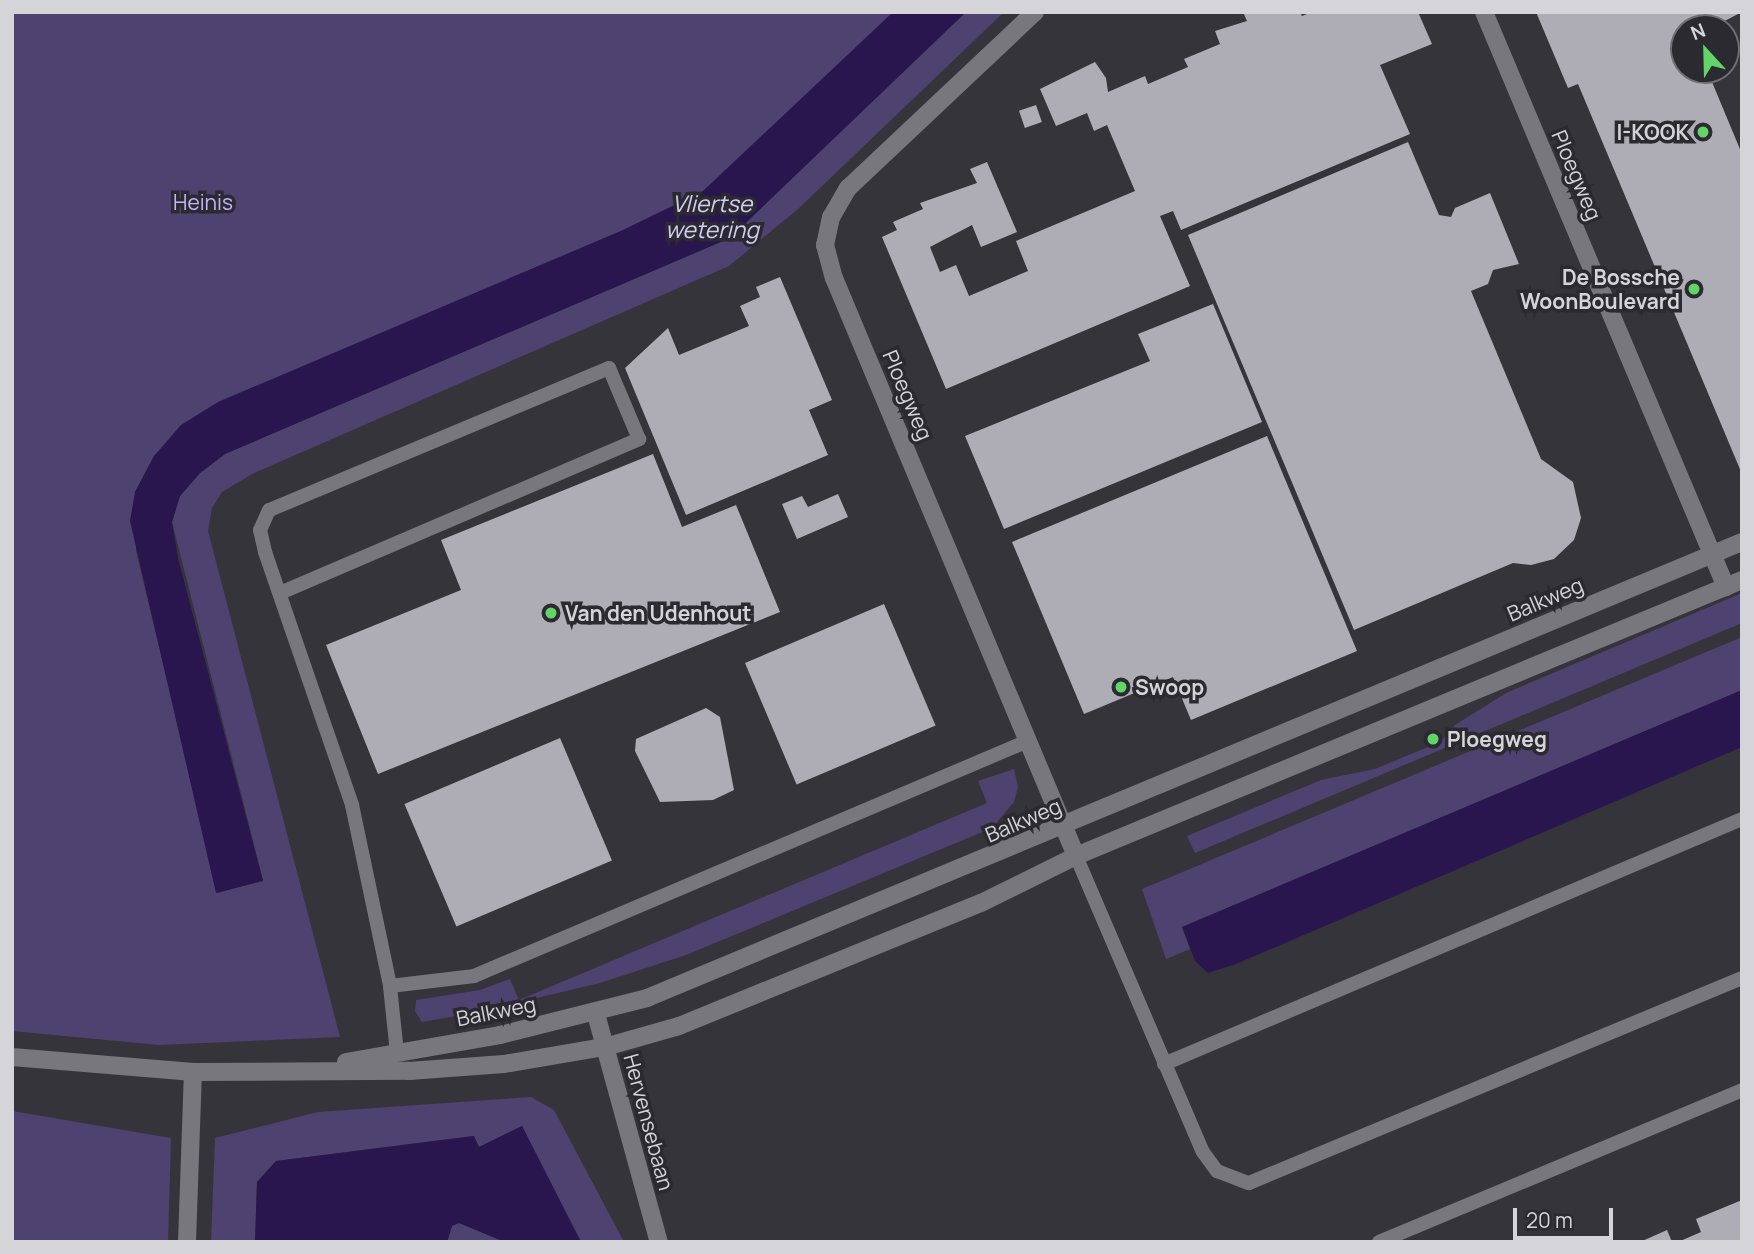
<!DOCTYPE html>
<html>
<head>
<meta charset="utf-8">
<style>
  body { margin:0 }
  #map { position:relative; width:1754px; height:1254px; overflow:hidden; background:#36343b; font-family:Manrope,sans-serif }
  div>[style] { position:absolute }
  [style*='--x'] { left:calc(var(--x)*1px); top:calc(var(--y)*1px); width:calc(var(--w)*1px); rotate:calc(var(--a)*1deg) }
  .green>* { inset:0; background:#4e4271 }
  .water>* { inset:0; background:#29164e }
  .building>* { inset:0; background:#aeadb5; transform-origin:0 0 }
  .lane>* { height:14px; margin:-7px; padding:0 7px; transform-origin:7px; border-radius:7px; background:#78777e }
  .street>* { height:18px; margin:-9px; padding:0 9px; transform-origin:9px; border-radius:9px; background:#78777e }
  .secondary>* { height:18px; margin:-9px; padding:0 9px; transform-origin:9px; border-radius:9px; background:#78777e }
  .dots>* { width:19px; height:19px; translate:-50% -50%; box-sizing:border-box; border:4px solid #2b2a31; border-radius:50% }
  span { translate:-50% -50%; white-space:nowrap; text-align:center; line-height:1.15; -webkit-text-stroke:7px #2b2a31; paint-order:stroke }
  .poi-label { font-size:21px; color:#d5d4d9; font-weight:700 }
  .right { translate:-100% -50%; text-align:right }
  .left { translate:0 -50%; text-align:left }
  .street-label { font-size:21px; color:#d5d4d9 }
  .park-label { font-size:21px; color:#c4b3fc }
  .water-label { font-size:23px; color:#d4cdf2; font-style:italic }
  .frame { position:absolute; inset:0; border:14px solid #d5d4d9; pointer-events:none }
  .north { position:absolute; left:1670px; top:14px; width:70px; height:70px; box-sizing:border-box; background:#2b2a31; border:2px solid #6f6e74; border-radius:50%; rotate:338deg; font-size:19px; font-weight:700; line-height:28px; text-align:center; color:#d5d4d9 }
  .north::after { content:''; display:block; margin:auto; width:24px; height:32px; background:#63d468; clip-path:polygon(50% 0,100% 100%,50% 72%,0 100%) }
  .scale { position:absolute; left:1513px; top:1208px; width:100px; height:32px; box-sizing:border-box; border:4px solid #d5d4d9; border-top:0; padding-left:9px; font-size:21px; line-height:24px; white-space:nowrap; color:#d5d4d9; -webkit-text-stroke:5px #2b2a31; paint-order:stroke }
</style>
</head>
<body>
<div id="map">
  <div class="green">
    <div style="clip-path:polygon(12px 12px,896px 12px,704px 195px,154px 456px,135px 492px,136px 551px,218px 893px,263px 880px,172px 522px,180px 496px,200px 473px,225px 454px,730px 238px,966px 12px,1004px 12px,798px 209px,729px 266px,254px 473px,222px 492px,212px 508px,208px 531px,340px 1037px,159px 1045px,12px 1031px)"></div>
    <div style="clip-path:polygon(1742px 593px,1742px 623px,1195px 853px,1187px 836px,1321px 780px,1375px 769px,1440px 742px,1455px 725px,1506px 693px)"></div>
    <div style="clip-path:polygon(1742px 637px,1742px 690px,1182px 927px,1190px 949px,1166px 959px,1142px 889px)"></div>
    <div style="clip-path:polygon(1014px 769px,1018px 787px,1014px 802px,992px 828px,686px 955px,600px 983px,473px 1013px,422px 1022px,415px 1011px,416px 1000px,480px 990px,510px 979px,519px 1000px,987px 803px,978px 781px)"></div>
    <div style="clip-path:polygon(531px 1097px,554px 1110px,624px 1242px,581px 1242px,522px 1126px,479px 1147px,473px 1136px,276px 1161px,257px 1182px,255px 1242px,211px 1242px,215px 1138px,318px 1112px)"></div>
    <div style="clip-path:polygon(12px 1111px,171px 1138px,168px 1242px,12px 1242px)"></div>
    <div style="clip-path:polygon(459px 1223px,505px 1242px,447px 1242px,452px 1226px)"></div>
  </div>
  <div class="water">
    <div style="clip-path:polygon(893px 12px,966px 12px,730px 238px,225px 454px,200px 473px,180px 496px,172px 522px,178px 558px,263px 881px,216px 893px,130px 521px,135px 492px,154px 456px,181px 425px,218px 402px,623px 230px,703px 191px)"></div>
    <div style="clip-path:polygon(1742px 690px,1742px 747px,1236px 964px,1208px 973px,1195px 961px,1182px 927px)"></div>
    <div style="clip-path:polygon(522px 1126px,581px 1242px,505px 1242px,459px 1223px,452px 1226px,447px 1242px,255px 1242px,257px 1182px,276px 1161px,474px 1136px,479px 1147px)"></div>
  </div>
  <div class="building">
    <div style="clip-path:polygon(1243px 12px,1300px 12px,1302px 16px,1312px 12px,1418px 12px,1432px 44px,1380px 65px,1410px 134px,1181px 230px,1173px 211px,1160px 216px,1190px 286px,946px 389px,882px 237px,897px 230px,893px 222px,923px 209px,920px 203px,977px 183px,970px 169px,987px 162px,1017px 232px,981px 247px,972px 225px,930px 247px,940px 272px,956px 265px,969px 296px,1028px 271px,1016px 241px,1135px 191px,1107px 125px,1094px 131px,1087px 113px,1056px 126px,1040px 89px,1095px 62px,1106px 78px,1108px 92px,1145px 76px,1148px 84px,1188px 67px,1184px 59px,1220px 44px,1215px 31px,1247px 21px)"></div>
    <div style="clip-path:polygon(1536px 12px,1742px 12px,1711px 28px,1684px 28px,1684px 70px,1707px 70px,1742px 154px,1742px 474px,1578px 84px,1568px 88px)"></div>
    <div style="left:1036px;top:105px;width:18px;height:18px;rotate:71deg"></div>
    <div style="clip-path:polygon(1408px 142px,1439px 215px,1451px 217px,1455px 208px,1490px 193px,1519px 264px,1493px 270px,1488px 284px,1471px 291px,1541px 459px,1573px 482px,1581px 518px,1574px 540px,1554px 559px,1531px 565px,1513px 563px,1354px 630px,1188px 235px)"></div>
    <div style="clip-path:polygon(780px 277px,832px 400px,809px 410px,828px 455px,686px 515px,625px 368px,668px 328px,679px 355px,749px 326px,740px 306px,760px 297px,756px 287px)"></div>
    <div style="clip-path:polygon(1213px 304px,1262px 422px,1004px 529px,965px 436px,1150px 361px,1138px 334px)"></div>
    <div style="clip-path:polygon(1267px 436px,1357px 651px,1191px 720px,1173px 677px,1084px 714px,1012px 542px)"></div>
    <div style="clip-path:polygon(653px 454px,682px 527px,736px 505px,780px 612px,378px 774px,326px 645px,461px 590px,441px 540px)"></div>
    <div style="clip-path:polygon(838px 494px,848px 517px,797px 539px,782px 504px,802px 496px,808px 507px)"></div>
    <div style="left:884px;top:604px;width:132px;height:151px;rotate:67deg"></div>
    <div style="clip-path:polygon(706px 708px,720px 717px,734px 790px,713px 800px,660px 802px,635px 751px,636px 739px)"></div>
    <div style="left:560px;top:738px;width:133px;height:169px;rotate:67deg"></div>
    <div style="clip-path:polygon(1742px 1200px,1742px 1242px,1678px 1242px,1701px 1232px,1696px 1219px)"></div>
    <div style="clip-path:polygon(1667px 1230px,1672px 1242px,1640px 1242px)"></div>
  </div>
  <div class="lane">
    <div style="--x:280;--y:593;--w:391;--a:-23.2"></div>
    <div style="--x:639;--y:439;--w:77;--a:-112.9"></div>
    <div style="--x:609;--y:368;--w:368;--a:157.3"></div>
    <div style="--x:269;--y:510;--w:22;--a:114"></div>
    <div style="--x:260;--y:530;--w:23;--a:77"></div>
    <div style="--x:265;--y:552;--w:268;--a:71"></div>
    <div style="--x:352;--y:805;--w:185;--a:78.1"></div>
    <div style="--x:1076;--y:856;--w:322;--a:66.8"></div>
    <div style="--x:1203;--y:1152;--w:24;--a:54"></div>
    <div style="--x:1217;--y:1171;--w:34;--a:21"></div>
    <div style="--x:1249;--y:1183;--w:534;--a:-22.58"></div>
    <div style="--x:397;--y:1053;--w:67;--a:-96"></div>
    <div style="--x:390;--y:986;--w:85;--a:-6.8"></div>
    <div style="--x:474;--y:976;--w:602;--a:-22.99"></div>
    <div style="--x:1164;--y:1064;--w:628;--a:-22.97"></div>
    <div style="--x:1379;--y:1242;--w:394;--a:-22.7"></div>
  </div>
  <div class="street">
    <div style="--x:1035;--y:12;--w:257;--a:136.7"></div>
    <div style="--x:848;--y:188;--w:34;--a:120"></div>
    <div style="--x:831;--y:217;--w:29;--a:102"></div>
    <div style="--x:825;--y:245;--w:34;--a:75"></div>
    <div style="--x:834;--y:278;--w:627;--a:67.28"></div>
    <div style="--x:1484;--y:12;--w:624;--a:67.18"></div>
    <div style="--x:187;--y:1242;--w:170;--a:-88"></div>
  </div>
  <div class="secondary">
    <div style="--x:596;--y:1014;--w:237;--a:74.6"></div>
    <div style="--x:12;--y:1057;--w:182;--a:4.7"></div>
    <div style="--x:193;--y:1072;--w:216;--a:-0.3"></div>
    <div style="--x:409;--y:1071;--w:95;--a:-4.2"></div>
    <div style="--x:504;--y:1064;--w:102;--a:-9.6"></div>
    <div style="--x:605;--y:1047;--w:77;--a:-15.8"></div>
    <div style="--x:679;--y:1026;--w:326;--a:-22.2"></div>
    <div style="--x:981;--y:903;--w:106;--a:-26.3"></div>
    <div style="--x:1076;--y:856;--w:721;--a:-22.51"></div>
    <div style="--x:346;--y:1062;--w:156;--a:-9.9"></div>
    <div style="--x:500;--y:1035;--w:152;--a:-14.1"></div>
    <div style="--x:647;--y:998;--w:1186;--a:-22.61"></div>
  </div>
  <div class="dots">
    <div style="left:1703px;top:132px;background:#63d468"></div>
    <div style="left:1694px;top:289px;background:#63d468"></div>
    <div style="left:551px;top:613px;background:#63d468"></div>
    <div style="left:1121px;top:687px;background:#63d468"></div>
    <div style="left:1433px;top:739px;background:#63d468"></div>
  </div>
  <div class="poi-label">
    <span class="right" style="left:1689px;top:132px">I-KOOK</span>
    <span class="right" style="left:1680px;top:289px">De Bossche<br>WoonBoulevard</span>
    <span class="left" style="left:565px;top:613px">Van den Udenhout</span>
    <span class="left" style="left:1135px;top:687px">Swoop</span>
    <span class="left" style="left:1447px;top:739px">Ploegweg</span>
  </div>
  <div class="street-label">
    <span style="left:1577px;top:175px;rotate:67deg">Ploegweg</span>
    <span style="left:908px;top:395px;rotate:67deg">Ploegweg</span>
    <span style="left:1545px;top:599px;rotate:-23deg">Balkweg</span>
    <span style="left:1023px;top:820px;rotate:-23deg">Balkweg</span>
    <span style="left:496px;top:1011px;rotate:-11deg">Balkweg</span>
    <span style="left:649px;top:1122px;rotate:75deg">Hervensebaan</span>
  </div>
  <div class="park-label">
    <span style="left:203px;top:202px">Heinis</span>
  </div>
  <div class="water-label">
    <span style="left:712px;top:216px">Vliertse<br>wetering</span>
  </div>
  <div class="frame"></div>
  <div class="north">N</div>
  <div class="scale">20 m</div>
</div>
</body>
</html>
